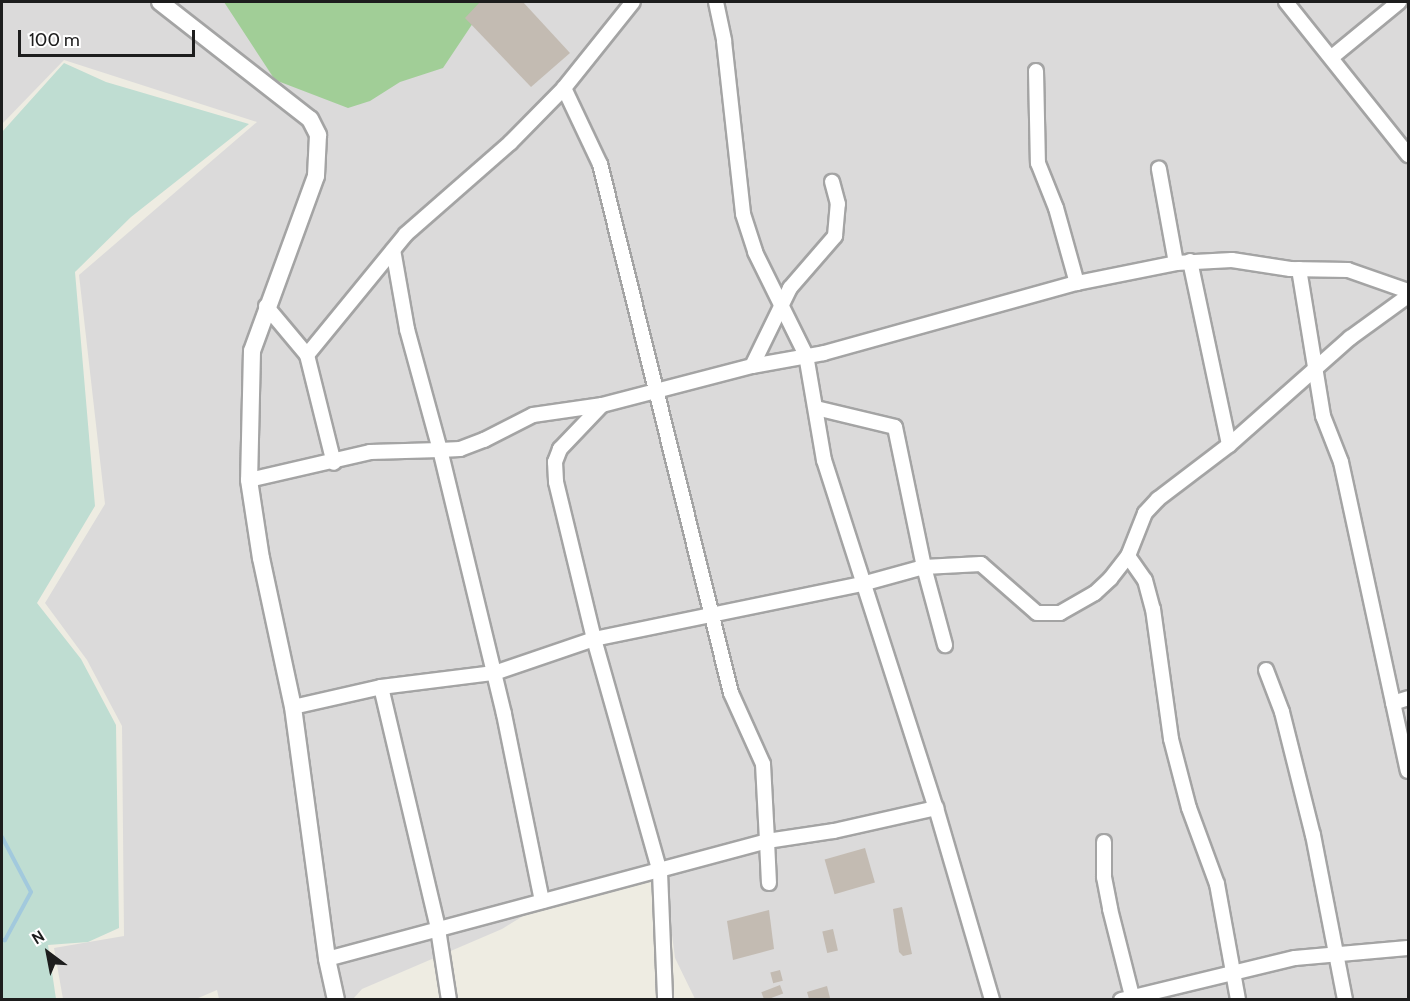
<!DOCTYPE html>
<html>
<head>
<meta charset="utf-8">
<style>
  body { margin:0 }
  #map { position:relative; width:1410px; height:1001px; overflow:hidden; background:#eeece2; font-family:Cabin,sans-serif }
  div>[style] { position:absolute }
  [style*='--x'] { left:calc(var(--x)*1px); top:calc(var(--y)*1px); width:calc(var(--w)*1px); rotate:calc(var(--a)*1deg) }
  .residential>* { inset:0; background:#dbdada }
  .forest>* { inset:0; background:#a1ce97 }
  .wetland>* { inset:0; background:#bfddd2 }
  .stream>* { height:4px; margin:-2px; padding:0 2px; transform-origin:2px; border-radius:2px; background:#a2c9dd }
  .building>* { inset:0; background:#c3bbb2; transform-origin:0 0 }
  .roads { filter:drop-shadow(2px 0 #a4a4a4) drop-shadow(-2px 0 #a4a4a4) drop-shadow(0 2px #a4a4a4) drop-shadow(0 -2px #a4a4a4) }
  .minor>* { height:14px; margin:-7px; padding:0 7px; transform-origin:7px; border-radius:7px; background:#fff }
  .tertiary>* { height:16px; margin:-8px; padding:0 8px; transform-origin:8px; border-radius:8px; background:#fff }
  span { translate:-50% -50%; white-space:nowrap; text-align:center; line-height:1.15; -webkit-text-stroke:5px #fff; paint-order:stroke }
  .frame { position:absolute; inset:0; border:3px solid #1d1d1d; pointer-events:none }
  .north { position:absolute; left:18px; top:923px; width:60px; height:60px; -webkit-text-stroke:4px #fff; paint-order:stroke; rotate:328deg; font-size:16px; font-weight:700; line-height:24px; text-align:center; color:#1d1d1d }
  .north::after { content:''; display:block; margin:auto; width:21px; height:27px; background:#1d1d1d; clip-path:polygon(50% 0,100% 100%,50% 72%,0 100%) }
  .scale { position:absolute; left:18px; top:30px; width:177px; height:27px; box-sizing:border-box; border:3px solid #1d1d1d; border-top:0; padding-left:8px; font-size:18px; line-height:21px; white-space:nowrap; color:#1d1d1d; -webkit-text-stroke:4px #fff; paint-order:stroke }
</style>
</head>
<body>
<div id="map">
  <div class="residential">
    <div style="clip-path:polygon(2px 2px,1408px 2px,1408px 999px,695px 999px,675px 958px,663px 865px,577px 883px,502px 929px,362px 989px,353px 999px,219px 999px,217px 990px,196px 999px,63px 999px,54px 948px,124px 936px,122px 726px,87px 660px,45px 603px,105px 504px,79px 275px,257px 122px,64px 60px,2px 124px)"></div>
  </div>
  <div class="forest">
    <div style="clip-path:polygon(224px 2px,487px 2px,443px 68px,400px 82px,370px 101px,348px 108px,275px 80px)"></div>
  </div>
  <div class="wetland">
    <div style="clip-path:polygon(64px 63px,106px 82px,249px 124px,131px 217px,75px 272px,95px 506px,37px 603px,81px 659px,116px 725px,119px 928px,88px 942px,48px 945px,56px 999px,2px 999px,2px 132px)"></div>
  </div>
  <div class="stream">
    <div style="--x:2;--y:837;--w:62;--a:62.2"></div>
    <div style="--x:31;--y:892;--w:55;--a:118.4"></div>
    <div style="--x:5;--y:940;--w:3;--a:180"></div>
  </div>
  <div class="building">
    <div style="clip-path:polygon(480px 2px,523px 2px,570px 53px,531px 87px,465px 18px)"></div>
    <div style="left:865px;top:848px;width:36px;height:42px;rotate:74deg"></div>
    <div style="clip-path:polygon(902px 907px,912px 954px,903px 956px,899px 952px,893px 909px)"></div>
    <div style="clip-path:polygon(769px 910px,774px 949px,733px 960px,727px 921px)"></div>
    <div style="left:833px;top:929px;width:22px;height:11px;rotate:77deg"></div>
    <div style="left:780px;top:970px;width:11px;height:10px;rotate:75deg"></div>
    <div style="left:780px;top:985px;width:9px;height:20px;rotate:69deg"></div>
    <div style="clip-path:polygon(827px 986px,830px 998px,809px 999px,807px 992px)"></div>
  </div>
  <div class="roads">
    <div class="minor">
      <div style="--x:716;--y:2;--w:40;--a:78"></div>
      <div style="--x:724;--y:41;--w:174;--a:83.7"></div>
      <div style="--x:743;--y:214;--w:40;--a:72"></div>
      <div style="--x:755;--y:252;--w:115;--a:63.7"></div>
      <div style="--x:806;--y:355;--w:107;--a:80.3"></div>
      <div style="--x:824;--y:460;--w:366;--a:72.2"></div>
      <div style="--x:936;--y:808;--w:200;--a:73.7"></div>
      <div style="--x:1286;--y:2;--w:196;--a:51.4"></div>
      <div style="--x:1332;--y:57;--w:87;--a:-39.4"></div>
      <div style="--x:1036;--y:71;--w:92;--a:88.8"></div>
      <div style="--x:1038;--y:163;--w:48;--a:68.2"></div>
      <div style="--x:1056;--y:208;--w:78;--a:74.4"></div>
      <div style="--x:564;--y:88;--w:84;--a:64.7"></div>
      <div style="--x:600;--y:164;--w:545;--a:76.09"></div>
      <div style="--x:731;--y:693;--w:78;--a:65.7"></div>
      <div style="--x:763;--y:764;--w:77;--a:87"></div>
      <div style="--x:767;--y:841;--w:68;--a:-8.5"></div>
      <div style="--x:834;--y:831;--w:105;--a:-12.7"></div>
      <div style="--x:1190;--y:261;--w:188;--a:78"></div>
      <div style="--x:1176;--y:263;--w:56;--a:-3.1"></div>
      <div style="--x:1232;--y:260;--w:59;--a:8.8"></div>
      <div style="--x:1290;--y:269;--w:58;--a:1"></div>
      <div style="--x:1348;--y:270;--w:64;--a:19.3"></div>
      <div style="--x:1299;--y:269;--w:149;--a:80.7"></div>
      <div style="--x:1323;--y:416;--w:49;--a:68.6"></div>
      <div style="--x:1341;--y:462;--w:316;--a:77.8"></div>
      <div style="--x:266;--y:306;--w:64;--a:50.1"></div>
      <div style="--x:307;--y:355;--w:111;--a:76"></div>
      <div style="--x:307;--y:355;--w:156;--a:-50.7"></div>
      <div style="--x:406;--y:234;--w:138;--a:-41.2"></div>
      <div style="--x:510;--y:143;--w:77;--a:-45.5"></div>
      <div style="--x:564;--y:88;--w:110;--a:-51.3"></div>
      <div style="--x:752;--y:366;--w:87;--a:-64"></div>
      <div style="--x:790;--y:288;--w:69;--a:-49.1"></div>
      <div style="--x:835;--y:236;--w:32;--a:-85"></div>
      <div style="--x:838;--y:204;--w:23;--a:-105"></div>
      <div style="--x:602;--y:405;--w:61;--a:133.7"></div>
      <div style="--x:560;--y:449;--w:14;--a:111"></div>
      <div style="--x:555;--y:462;--w:20;--a:87"></div>
      <div style="--x:556;--y:482;--w:162;--a:76.4"></div>
      <div style="--x:594;--y:639;--w:242;--a:74.2"></div>
      <div style="--x:660;--y:872;--w:126;--a:87.7"></div>
      <div style="--x:816;--y:408;--w:81;--a:13.5"></div>
      <div style="--x:895;--y:427;--w:143;--a:78.3"></div>
      <div style="--x:924;--y:567;--w:57;--a:-3"></div>
      <div style="--x:981;--y:564;--w:74;--a:41.2"></div>
      <div style="--x:1037;--y:613;--w:23;--a:0"></div>
      <div style="--x:1060;--y:613;--w:40;--a:-29.7"></div>
      <div style="--x:1095;--y:593;--w:21;--a:-43"></div>
      <div style="--x:1110;--y:579;--w:29;--a:-52"></div>
      <div style="--x:1128;--y:556;--w:46;--a:-68.4"></div>
      <div style="--x:1145;--y:513;--w:19;--a:-47"></div>
      <div style="--x:1158;--y:499;--w:89;--a:-37.3"></div>
      <div style="--x:1229;--y:445;--w:162;--a:-41.5"></div>
      <div style="--x:1350;--y:338;--w:72;--a:-35.9"></div>
      <div style="--x:249;--y:480;--w:124;--a:-13"></div>
      <div style="--x:370;--y:452;--w:70;--a:-1.6"></div>
      <div style="--x:440;--y:450;--w:125;--a:-105.3"></div>
      <div style="--x:407;--y:329;--w:80;--a:-100"></div>
      <div style="--x:1128;--y:556;--w:29;--a:55"></div>
      <div style="--x:1145;--y:580;--w:30;--a:75"></div>
      <div style="--x:1153;--y:609;--w:131;--a:82.1"></div>
      <div style="--x:1171;--y:739;--w:71;--a:75.4"></div>
      <div style="--x:1189;--y:808;--w:81;--a:69.8"></div>
      <div style="--x:1217;--y:884;--w:118;--a:79.7"></div>
      <div style="--x:1266;--y:670;--w:45;--a:69.1"></div>
      <div style="--x:1282;--y:712;--w:127;--a:75.9"></div>
      <div style="--x:1313;--y:835;--w:168;--a:79"></div>
      <div style="--x:381;--y:687;--w:249;--a:76.7"></div>
      <div style="--x:438;--y:929;--w:72;--a:81.2"></div>
      <div style="--x:1393;--y:703;--w:16;--a:-18"></div>
      <div style="--x:293;--y:707;--w:90;--a:-12.8"></div>
      <div style="--x:381;--y:687;--w:114;--a:-7.1"></div>
      <div style="--x:494;--y:673;--w:106;--a:-18.8"></div>
      <div style="--x:594;--y:639;--w:274;--a:-11.6"></div>
      <div style="--x:862;--y:584;--w:64;--a:-15.3"></div>
      <div style="--x:924;--y:567;--w:81;--a:74.9"></div>
      <div style="--x:1104;--y:842;--w:35;--a:90"></div>
      <div style="--x:1104;--y:877;--w:33;--a:79"></div>
      <div style="--x:1110;--y:909;--w:90;--a:75.8"></div>
      <div style="--x:542;--y:901;--w:191;--a:-101.5"></div>
      <div style="--x:504;--y:714;--w:272;--a:-103.6"></div>
      <div style="--x:440;--y:450;--w:20;--a:-3"></div>
      <div style="--x:460;--y:449;--w:26;--a:-21"></div>
      <div style="--x:484;--y:440;--w:55;--a:-27"></div>
      <div style="--x:533;--y:415;--w:70;--a:-8.2"></div>
      <div style="--x:602;--y:405;--w:155;--a:-14.6"></div>
      <div style="--x:752;--y:366;--w:73;--a:-10.2"></div>
      <div style="--x:824;--y:353;--w:263;--a:-15.5"></div>
      <div style="--x:1077;--y:283;--w:101;--a:-11.4"></div>
      <div style="--x:1176;--y:263;--w:96;--a:-100.3"></div>
      <div style="--x:327;--y:959;--w:456;--a:-15"></div>
      <div style="--x:767;--y:841;--w:42;--a:87.3"></div>
      <div style="--x:1121;--y:1000;--w:179;--a:-13.6"></div>
      <div style="--x:1295;--y:958;--w:113;--a:-5.1"></div>
    </div>
    <div class="tertiary">
      <div style="--x:160;--y:2;--w:190;--a:38"></div>
      <div style="--x:310;--y:119;--w:18;--a:63"></div>
      <div style="--x:318;--y:135;--w:41;--a:92.8"></div>
      <div style="--x:316;--y:176;--w:186;--a:110.1"></div>
      <div style="--x:252;--y:351;--w:129;--a:91.3"></div>
      <div style="--x:249;--y:480;--w:79;--a:81.3"></div>
      <div style="--x:261;--y:558;--w:152;--a:77.9"></div>
      <div style="--x:293;--y:707;--w:254;--a:82.3"></div>
      <div style="--x:327;--y:959;--w:42;--a:77.6"></div>
    </div>
  </div>
  <div class="frame"></div>
  <div class="north">N</div>
  <div class="scale">100 m</div>
</div>
</body>
</html>
